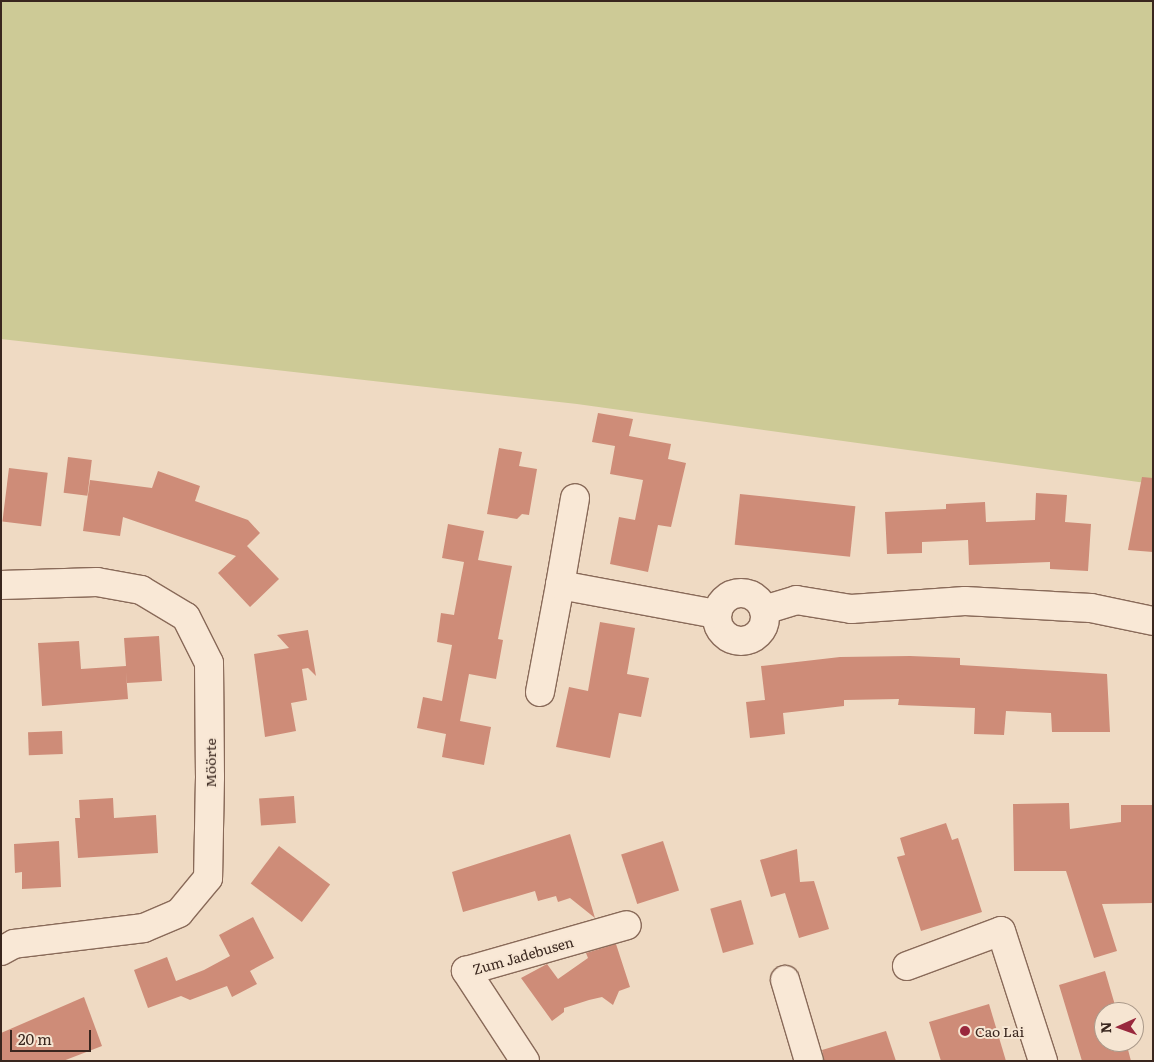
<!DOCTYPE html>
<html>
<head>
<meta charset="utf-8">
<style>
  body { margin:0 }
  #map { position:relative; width:1154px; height:1062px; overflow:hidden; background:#efdac3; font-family:Literata,serif }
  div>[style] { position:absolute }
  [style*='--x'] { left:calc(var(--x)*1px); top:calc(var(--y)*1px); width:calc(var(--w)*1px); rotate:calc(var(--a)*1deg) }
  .green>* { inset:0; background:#cdca96 }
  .building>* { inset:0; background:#ce8c78; transform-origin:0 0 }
  .roads { filter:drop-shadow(1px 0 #896a59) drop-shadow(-1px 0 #896a59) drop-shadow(0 1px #896a59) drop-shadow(0 -1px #896a59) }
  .minor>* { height:28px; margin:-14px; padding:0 14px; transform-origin:14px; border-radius:14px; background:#f9e8d6 }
  .minor>.ring { margin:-14px; padding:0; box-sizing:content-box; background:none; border:28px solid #f9e8d6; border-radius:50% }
  .dots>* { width:14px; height:14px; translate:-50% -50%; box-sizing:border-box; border:2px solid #f6e5d2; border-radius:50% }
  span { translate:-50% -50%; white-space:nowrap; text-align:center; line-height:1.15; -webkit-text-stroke:4px #f6e5d2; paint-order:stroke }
  .street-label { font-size:14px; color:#39261e }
  .poi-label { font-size:14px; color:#39261e }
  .left { translate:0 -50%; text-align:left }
  .frame { position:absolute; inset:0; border:2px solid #39261e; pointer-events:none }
  .north { position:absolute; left:1094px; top:1002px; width:50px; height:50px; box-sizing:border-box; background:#f6e5d2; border:1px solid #aa998a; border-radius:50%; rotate:268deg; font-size:14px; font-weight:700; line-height:20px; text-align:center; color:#39261e }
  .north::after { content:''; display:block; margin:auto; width:18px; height:22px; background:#99283d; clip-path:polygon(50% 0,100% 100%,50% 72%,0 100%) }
  .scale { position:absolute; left:10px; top:1030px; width:81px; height:22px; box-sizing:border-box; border:2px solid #39261e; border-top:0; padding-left:6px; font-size:15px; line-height:18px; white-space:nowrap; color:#39261e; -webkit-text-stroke:4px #f6e5d2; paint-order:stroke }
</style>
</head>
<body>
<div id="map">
  <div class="green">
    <div style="clip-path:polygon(1px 1px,1153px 1px,1153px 484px,577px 404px,1px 339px)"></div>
  </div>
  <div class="building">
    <div style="clip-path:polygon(598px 413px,633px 419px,629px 436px,671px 444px,668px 459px,686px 463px,671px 527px,658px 525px,648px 572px,610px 564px,619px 517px,635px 520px,643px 480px,610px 474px,615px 446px,592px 442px)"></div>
    <div style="clip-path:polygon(499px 448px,522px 452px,519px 466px,537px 469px,529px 515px,522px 514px,517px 519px,487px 514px)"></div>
    <div style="left:68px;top:457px;width:24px;height:36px;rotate:7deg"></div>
    <div style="left:9px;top:468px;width:39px;height:54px;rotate:7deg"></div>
    <div style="clip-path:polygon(158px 471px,200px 486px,195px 501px,248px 520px,260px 533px,247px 546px,279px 579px,250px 607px,218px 573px,236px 556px,123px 517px,120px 536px,83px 531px,90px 480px,152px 488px)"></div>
    <div style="clip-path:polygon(1142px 477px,1153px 478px,1153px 552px,1128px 550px)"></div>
    <div style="clip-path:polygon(1036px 493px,1067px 495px,1065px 522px,1091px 524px,1088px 571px,1050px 569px,1050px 562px,969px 565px,968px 540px,922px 542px,922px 553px,887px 554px,885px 512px,946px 509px,946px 504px,985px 502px,986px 522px,1035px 520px)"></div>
    <div style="left:740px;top:494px;width:116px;height:51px;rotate:6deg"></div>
    <div style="clip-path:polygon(448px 524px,484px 531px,478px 560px,512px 566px,498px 639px,503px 640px,496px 679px,469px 674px,460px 721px,491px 727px,484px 765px,442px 757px,446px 734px,417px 728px,423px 697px,442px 701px,452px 645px,437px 642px,441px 613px,454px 615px,464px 562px,442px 558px)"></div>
    <div style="clip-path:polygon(600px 622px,635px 628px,627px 674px,649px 678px,641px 717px,619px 713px,610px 758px,556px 747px,569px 687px,588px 691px)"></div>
    <div style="clip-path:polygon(308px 630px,316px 676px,308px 668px,302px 669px,307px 700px,291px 703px,296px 731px,265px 737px,254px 654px,289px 648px,277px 635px)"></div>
    <div style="clip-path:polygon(159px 636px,162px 681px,127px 683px,126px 672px,128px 699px,42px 706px,38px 643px,79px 641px,81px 669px,126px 666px,124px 638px)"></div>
    <div style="clip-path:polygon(910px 656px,960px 658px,960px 665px,1107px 674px,1110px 732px,1052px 732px,1051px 713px,1006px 711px,1004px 735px,974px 734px,975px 708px,898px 705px,899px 699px,844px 700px,844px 706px,783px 713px,785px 734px,750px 738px,746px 702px,765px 700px,761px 666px,840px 657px)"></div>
    <div style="left:62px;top:731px;width:23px;height:34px;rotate:88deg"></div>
    <div style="left:294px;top:796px;width:27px;height:35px;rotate:86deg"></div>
    <div style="clip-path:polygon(113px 798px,114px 818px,156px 815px,158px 853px,78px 858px,75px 818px,80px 818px,79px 800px)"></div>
    <div style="clip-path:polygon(1069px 803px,1070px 829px,1121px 822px,1121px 805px,1153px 805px,1153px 903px,1102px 904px,1117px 951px,1094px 958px,1066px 871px,1014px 871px,1013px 804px)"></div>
    <div style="clip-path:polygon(946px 823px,952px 840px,958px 838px,982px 912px,921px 931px,897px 857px,905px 855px,900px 838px)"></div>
    <div style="clip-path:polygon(570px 834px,595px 918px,570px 898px,558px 902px,556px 896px,538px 901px,535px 891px,463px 912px,452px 872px)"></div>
    <div style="clip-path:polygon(59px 841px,61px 887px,22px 889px,22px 872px,15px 873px,14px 844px)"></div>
    <div style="left:663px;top:841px;width:52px;height:44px;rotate:72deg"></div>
    <div style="left:279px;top:846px;width:64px;height:47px;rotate:37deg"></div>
    <div style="clip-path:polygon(797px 849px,800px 882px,814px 881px,829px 929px,799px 938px,785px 893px,771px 897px,760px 860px)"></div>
    <div style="left:741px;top:900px;width:46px;height:32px;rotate:74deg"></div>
    <div style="clip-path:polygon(253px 917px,274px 958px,250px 971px,257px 984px,232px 997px,227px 986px,190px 1000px,181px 996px,148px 1008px,134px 970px,167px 957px,176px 981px,204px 970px,230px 956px,219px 935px)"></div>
    <div style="clip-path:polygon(616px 944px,630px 987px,619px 991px,613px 1005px,602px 997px,589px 1000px,564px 1008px,564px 1012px,552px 1021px,521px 978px,547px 964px,558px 979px,588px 958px,586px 953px)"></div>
    <div style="clip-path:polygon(1105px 971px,1117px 1012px,1104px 1012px,1104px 1042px,1126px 1042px,1131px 1061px,1082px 1061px,1059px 985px)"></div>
    <div style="clip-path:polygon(84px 997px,102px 1046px,63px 1061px,1px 1061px,1px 1033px)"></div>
    <div style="clip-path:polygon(989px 1004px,1006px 1061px,941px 1061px,929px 1022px)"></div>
    <div style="clip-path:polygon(886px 1031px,896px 1061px,824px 1061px,822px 1050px)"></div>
  </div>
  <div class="roads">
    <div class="minor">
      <div style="--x:1;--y:585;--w:96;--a:-1.8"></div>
      <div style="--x:97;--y:582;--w:45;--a:10.3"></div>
      <div style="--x:141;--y:590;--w:52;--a:31"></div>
      <div style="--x:186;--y:617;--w:51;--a:63.4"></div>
      <div style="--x:209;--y:663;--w:114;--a:89.5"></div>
      <div style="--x:210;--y:777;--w:101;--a:91.1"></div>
      <div style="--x:208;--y:878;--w:45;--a:129.6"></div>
      <div style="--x:179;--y:913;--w:38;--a:157"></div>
      <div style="--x:144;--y:928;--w:131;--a:173"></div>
      <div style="--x:14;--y:944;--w:15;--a:152"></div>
      <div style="--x:560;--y:585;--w:88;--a:-80.2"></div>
      <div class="ring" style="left:717px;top:593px;width:20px;height:20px"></div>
      <div style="--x:764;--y:610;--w:34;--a:-17"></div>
      <div style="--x:796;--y:600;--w:56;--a:9.3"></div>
      <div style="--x:851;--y:609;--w:114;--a:-4"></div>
      <div style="--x:965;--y:601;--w:126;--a:3.2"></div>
      <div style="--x:1091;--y:608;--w:63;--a:11.8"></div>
      <div style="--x:540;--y:692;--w:109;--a:-79.4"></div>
      <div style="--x:560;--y:585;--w:160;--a:10.5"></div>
      <div style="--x:907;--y:966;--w:100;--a:-20.4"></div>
      <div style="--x:1001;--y:931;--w:137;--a:72.1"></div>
      <div style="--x:785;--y:980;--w:84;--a:73.5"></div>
      <div style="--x:525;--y:1061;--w:108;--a:-123.2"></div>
      <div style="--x:466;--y:971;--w:167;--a:-15.9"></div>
    </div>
  </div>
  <div class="dots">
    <div style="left:965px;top:1031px;background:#99283d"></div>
  </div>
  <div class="street-label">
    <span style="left:210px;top:763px;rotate:-90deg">Möörte</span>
    <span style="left:523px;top:955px;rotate:-16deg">Zum Jadebusen</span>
  </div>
  <div class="poi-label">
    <span class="left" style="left:975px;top:1031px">Cao Lai</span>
  </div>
  <div class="frame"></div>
  <div class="north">N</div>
  <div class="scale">20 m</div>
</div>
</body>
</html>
